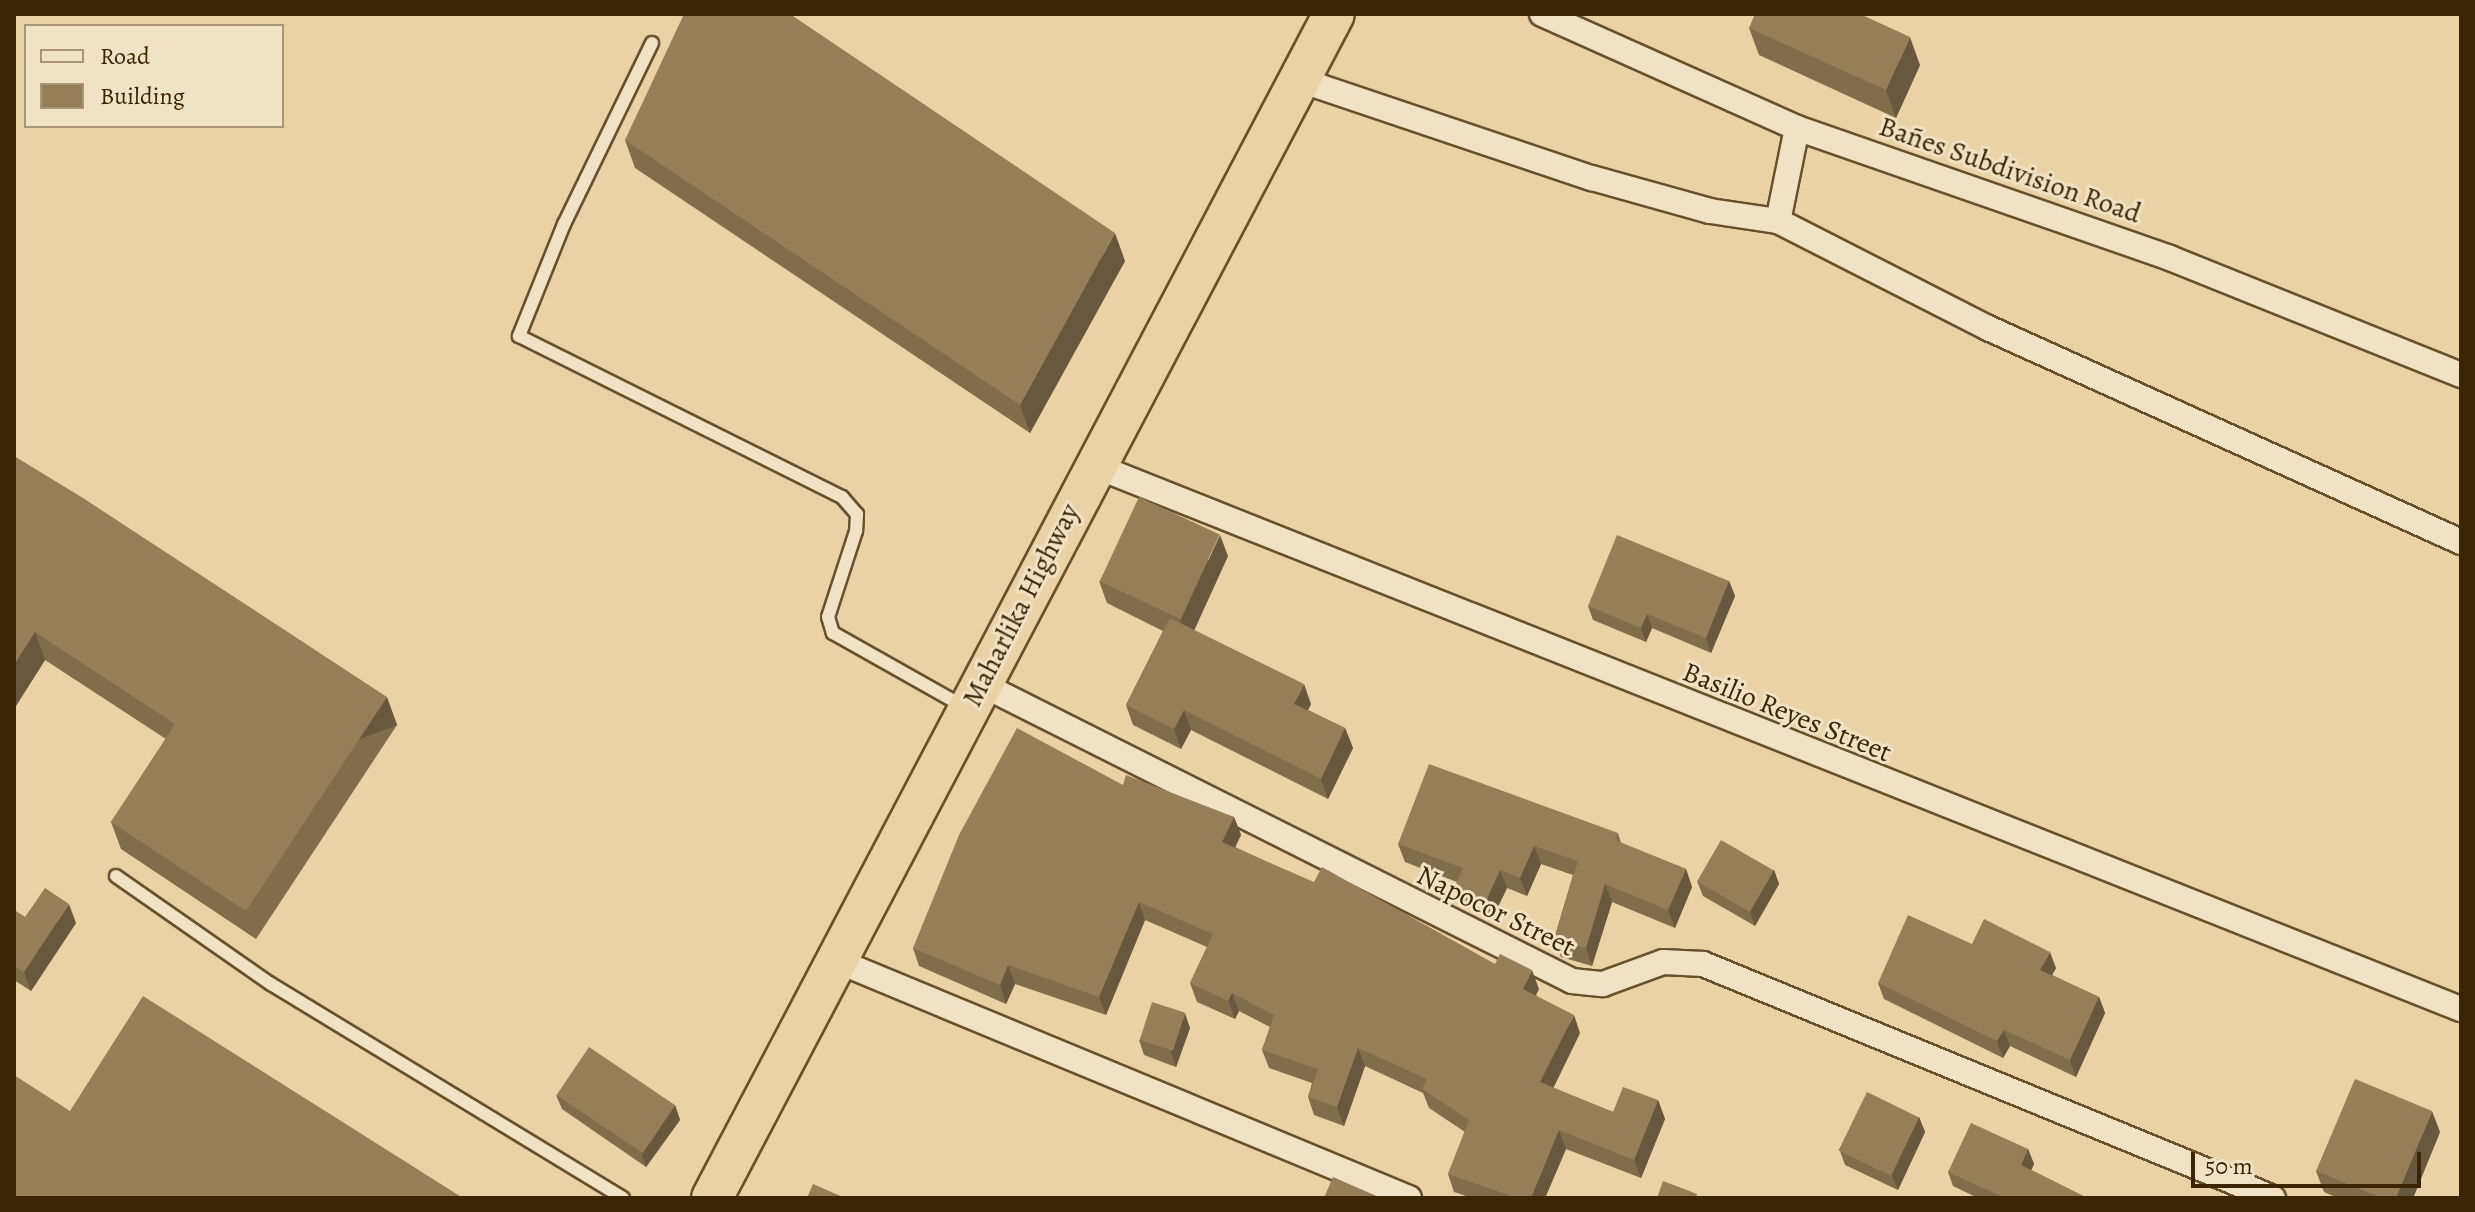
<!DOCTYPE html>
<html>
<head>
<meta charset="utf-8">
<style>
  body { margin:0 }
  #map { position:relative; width:2475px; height:1212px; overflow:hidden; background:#ead1a6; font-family:Alegreya,serif }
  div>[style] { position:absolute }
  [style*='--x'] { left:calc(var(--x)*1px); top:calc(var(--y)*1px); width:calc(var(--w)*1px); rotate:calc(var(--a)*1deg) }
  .roads { filter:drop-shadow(2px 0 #68502c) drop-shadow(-2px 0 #68502c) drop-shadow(0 2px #68502c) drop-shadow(0 -2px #68502c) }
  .service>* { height:12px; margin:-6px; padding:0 6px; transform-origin:6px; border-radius:6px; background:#f1e1c5 }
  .minor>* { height:24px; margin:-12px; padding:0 12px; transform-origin:12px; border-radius:12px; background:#f1e1c5 }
  .trunk>* { height:40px; margin:-20px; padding:0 20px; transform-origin:20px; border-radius:20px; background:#ead1a6 }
  .wall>* { inset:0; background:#816c4c }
  .shaded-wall>* { inset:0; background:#69583e; transform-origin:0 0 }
  .building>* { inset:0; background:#967e58; transform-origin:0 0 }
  span { translate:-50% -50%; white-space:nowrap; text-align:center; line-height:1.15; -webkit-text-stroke:6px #f1e1c5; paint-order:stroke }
  .street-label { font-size:28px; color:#3c2504 }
  .frame { position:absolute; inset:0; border:16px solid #3c2504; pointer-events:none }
  .legend { position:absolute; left:24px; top:24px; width:260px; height:104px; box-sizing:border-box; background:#f1e1c5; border:2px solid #a99678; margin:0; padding:10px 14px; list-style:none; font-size:24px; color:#3c2504 }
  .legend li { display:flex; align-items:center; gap:16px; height:40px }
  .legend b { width:40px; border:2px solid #a99678 }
  .scale { position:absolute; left:2191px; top:1152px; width:230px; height:36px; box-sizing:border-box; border:4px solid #3c2504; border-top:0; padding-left:10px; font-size:24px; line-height:28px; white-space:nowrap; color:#3c2504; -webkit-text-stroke:6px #f1e1c5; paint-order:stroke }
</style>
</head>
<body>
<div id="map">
  <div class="roads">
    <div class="service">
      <div style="--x:652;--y:43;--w:201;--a:115.9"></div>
      <div style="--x:564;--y:224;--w:121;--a:111.9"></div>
      <div style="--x:519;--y:336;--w:361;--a:26.5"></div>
      <div style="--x:842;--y:497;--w:23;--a:49"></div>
      <div style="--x:857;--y:514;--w:17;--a:93"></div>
      <div style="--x:856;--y:531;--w:90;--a:108"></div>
      <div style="--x:828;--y:617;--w:17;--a:73"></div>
      <div style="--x:833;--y:633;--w:153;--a:29.4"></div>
      <div style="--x:116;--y:876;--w:189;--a:34.9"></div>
      <div style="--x:271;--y:984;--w:412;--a:31.3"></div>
    </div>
    <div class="minor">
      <div style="--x:1542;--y:14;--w:279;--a:24.1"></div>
      <div style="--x:1797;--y:128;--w:395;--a:19.2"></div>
      <div style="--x:2170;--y:258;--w:314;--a:21.9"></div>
      <div style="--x:1297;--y:79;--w:311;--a:18.6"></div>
      <div style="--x:1592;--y:178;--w:123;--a:15.6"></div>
      <div style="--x:1710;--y:211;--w:69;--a:8.4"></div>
      <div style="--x:1797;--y:128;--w:95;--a:101.5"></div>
      <div style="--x:1778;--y:221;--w:236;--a:27"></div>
      <div style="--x:1988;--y:328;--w:519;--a:24.34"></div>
      <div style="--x:1093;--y:465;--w:1472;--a:21.69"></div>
      <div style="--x:981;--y:684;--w:661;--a:26.68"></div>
      <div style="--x:1572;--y:981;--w:31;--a:6"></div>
      <div style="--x:1603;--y:984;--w:64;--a:-20.1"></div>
      <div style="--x:1663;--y:962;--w:40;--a:2.9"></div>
      <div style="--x:1703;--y:964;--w:616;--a:22.32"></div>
      <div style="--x:840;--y:962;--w:616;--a:22.53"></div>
    </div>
    <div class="trunk">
      <div style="--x:712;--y:1198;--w:1337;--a:-62.29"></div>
    </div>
  </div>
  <div class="wall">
    <div style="clip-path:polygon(1749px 28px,1920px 65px,1896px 118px,1759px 55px)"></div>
    <div style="clip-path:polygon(625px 140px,1125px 261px,1030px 433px,635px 168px)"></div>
    <div style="clip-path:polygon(14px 456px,397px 725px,256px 939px,121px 849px,111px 822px,166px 739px,45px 660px,14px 709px)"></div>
    <div style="clip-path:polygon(1228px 556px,1194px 630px,1311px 704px,1308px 710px,1345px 728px,1353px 748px,1328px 799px,1191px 730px,1181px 749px,1133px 725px,1126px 705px,1163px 631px,1107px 603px,1099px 581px)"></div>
    <div style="clip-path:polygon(1729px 581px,1735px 596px,1711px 653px,1652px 628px,1646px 642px,1593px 620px,1588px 606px)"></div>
    <div style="clip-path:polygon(1123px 785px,1234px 817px,1241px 835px,1235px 847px,1539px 989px,1536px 995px,1580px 1033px,1553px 1088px,1613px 1112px,1658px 1100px,1665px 1119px,1641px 1178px,1566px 1149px,1545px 1198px,1472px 1198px,1454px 1192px,1448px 1174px,1465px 1132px,1429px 1108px,1423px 1093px,1365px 1066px,1344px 1126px,1314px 1115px,1308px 1097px,1312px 1083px,1269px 1068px,1262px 1050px,1270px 1027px,1239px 1011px,1235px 1019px,1197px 1002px,1190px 983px,1207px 947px,1145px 920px,1106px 1015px,1015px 984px,1006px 1004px,919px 966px,913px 948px)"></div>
    <div style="clip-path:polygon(1618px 833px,1621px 843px,1686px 869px,1692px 887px,1675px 928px,1612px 902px,1592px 966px,1561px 957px,1554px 939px,1573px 875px,1541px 864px,1527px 896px,1507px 888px,1492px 919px,1461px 904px,1455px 886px,1457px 882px,1405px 862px,1398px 844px)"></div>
    <div style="clip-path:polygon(1774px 870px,1779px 884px,1755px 926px,1703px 896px,1697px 881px)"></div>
    <div style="clip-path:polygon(14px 910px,25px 917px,76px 923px,31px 991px,14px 980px)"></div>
    <div style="clip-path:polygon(1972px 944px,2056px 968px,2052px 975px,2099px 997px,2105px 1013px,2076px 1077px,2010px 1046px,2003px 1058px,1884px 999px,1878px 983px)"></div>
    <div style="clip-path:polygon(1190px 1028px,1176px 1067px,1144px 1055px,1139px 1040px)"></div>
    <div style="clip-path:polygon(556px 1095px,675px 1105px,680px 1120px,646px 1167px,562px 1109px)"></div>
    <div style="clip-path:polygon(1919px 1117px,1925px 1132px,1898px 1190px,1845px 1165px,1840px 1151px)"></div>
    <div style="clip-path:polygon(2440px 1132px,2413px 1198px,2338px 1198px,2324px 1192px,2316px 1171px)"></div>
    <div style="clip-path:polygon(2028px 1149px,2034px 1164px,2031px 1170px,2087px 1198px,1978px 1198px,1953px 1186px,1948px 1172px)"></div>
  </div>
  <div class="shaded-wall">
    <div style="clip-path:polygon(1910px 37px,1920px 65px,1896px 118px,1886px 90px)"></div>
    <div style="clip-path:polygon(1115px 233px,1125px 261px,1030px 433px,1020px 405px)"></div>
    <div style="clip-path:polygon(1220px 535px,1228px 556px,1188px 644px,1180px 622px)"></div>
    <div style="clip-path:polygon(1729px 581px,1735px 596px,1711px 653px,1706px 638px)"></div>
    <div style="clip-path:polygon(1647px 614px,1652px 628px,1646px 642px,1641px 628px)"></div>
    <div style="clip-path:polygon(35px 632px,45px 660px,14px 709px,14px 665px)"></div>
    <div style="clip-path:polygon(1304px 684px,1311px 704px,1301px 724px,1294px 704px)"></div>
    <div style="left:387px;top:697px;width:30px;height:256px;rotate:70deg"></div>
    <div style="clip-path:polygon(1184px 710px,1191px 730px,1181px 749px,1174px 729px)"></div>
    <div style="clip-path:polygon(1345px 728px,1353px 748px,1328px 799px,1321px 779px)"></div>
    <div style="clip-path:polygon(1234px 817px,1241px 835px,1229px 860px,1222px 842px)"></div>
    <div style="clip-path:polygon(1534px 846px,1541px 864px,1527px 896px,1520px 878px)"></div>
    <div style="clip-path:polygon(1686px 869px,1692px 887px,1675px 928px,1668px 910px)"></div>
    <div style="clip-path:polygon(1500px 870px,1507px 888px,1492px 919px,1486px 901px)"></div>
    <div style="clip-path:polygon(1774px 870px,1779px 884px,1755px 926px,1750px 911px)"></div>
    <div style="clip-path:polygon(1605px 884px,1612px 902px,1592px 966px,1586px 948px)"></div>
    <div style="clip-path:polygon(1139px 902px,1145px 920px,1106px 1015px,1099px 997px)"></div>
    <div style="clip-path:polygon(69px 904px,76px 923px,31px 991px,24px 972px)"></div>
    <div style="clip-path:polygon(2050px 952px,2056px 968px,2046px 986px,2040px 970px)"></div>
    <div style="clip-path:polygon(1008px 965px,1015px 984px,1006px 1004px,1000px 985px)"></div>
    <div style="clip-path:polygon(1532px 970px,1539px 989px,1529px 1007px,1523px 989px)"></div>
    <div style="clip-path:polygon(1232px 993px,1239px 1011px,1235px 1019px,1228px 1001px)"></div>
    <div style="clip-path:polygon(2099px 997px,2105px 1013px,2076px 1077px,2070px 1060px)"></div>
    <div style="clip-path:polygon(1185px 1013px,1190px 1028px,1176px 1067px,1171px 1052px)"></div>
    <div style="clip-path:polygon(1574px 1015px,1580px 1033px,1547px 1101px,1540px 1082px)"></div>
    <div style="clip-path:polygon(2004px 1030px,2010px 1046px,2003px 1058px,1997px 1041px)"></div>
    <div style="clip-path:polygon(1358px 1048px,1365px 1066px,1344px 1126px,1337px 1107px)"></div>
    <div style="clip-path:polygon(1658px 1100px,1665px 1119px,1641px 1178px,1634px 1160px)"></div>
    <div style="clip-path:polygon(675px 1105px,680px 1120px,646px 1167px,641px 1152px)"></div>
    <div style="clip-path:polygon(2432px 1111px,2440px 1132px,2413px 1198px,2396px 1198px)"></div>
    <div style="clip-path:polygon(1919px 1117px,1925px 1132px,1898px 1190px,1892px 1175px)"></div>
    <div style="clip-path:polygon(1559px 1130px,1566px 1149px,1545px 1198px,1531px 1198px)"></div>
    <div style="clip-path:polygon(2028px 1149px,2034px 1164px,2027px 1179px,2021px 1165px)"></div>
  </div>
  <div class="building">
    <div style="clip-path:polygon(684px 14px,790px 14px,1115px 233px,1020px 405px,625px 140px)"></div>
    <div style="clip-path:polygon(1755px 14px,1860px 14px,1910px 37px,1886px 90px,1749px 28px)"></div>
    <div style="clip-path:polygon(14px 456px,83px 498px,387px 697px,246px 911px,111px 822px,175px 724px,35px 632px,14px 665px)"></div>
    <div style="left:1139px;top:497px;width:89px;height:93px;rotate:25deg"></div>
    <div style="clip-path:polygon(1617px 535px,1729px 581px,1706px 638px,1647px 614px,1641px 628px,1588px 606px)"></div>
    <div style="clip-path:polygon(1170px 618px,1304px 684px,1294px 704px,1345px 728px,1321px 779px,1184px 710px,1174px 729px,1126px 705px)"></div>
    <div style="clip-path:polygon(1017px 728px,1123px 785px,1126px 775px,1234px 817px,1222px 842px,1314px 882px,1322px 867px,1495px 964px,1500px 954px,1532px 970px,1523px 989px,1574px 1015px,1540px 1082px,1613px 1112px,1623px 1087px,1658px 1100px,1634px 1160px,1559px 1130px,1531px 1198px,1517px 1198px,1448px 1174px,1469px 1120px,1422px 1089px,1427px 1079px,1358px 1048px,1337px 1107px,1308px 1097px,1318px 1069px,1262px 1050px,1274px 1015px,1232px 993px,1228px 1001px,1190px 983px,1213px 934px,1139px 902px,1099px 997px,1008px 965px,1000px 985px,913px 948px,959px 835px)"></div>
    <div style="clip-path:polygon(1429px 764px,1618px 833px,1615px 840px,1686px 869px,1668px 910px,1605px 884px,1586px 948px,1554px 939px,1578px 861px,1534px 846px,1520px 878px,1500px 870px,1486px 901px,1455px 886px,1463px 868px,1398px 844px)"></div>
    <div style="left:1721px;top:840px;width:61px;height:48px;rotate:30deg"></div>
    <div style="clip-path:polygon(45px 888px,69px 904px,24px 972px,14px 966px,14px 910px,25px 917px)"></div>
    <div style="clip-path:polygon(1908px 915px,1972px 944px,1984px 919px,2050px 952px,2040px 970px,2099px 997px,2070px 1060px,2004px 1030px,1997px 1041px,1878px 983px)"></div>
    <div style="clip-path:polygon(143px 996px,463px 1198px,14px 1198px,14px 1075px,70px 1111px)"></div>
    <div style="left:1152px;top:1002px;width:35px;height:40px;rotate:18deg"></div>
    <div style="left:589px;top:1047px;width:104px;height:58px;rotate:34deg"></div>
    <div style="clip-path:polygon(2355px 1079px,2432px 1111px,2396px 1198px,2382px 1198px,2316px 1171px)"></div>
    <div style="left:1867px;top:1092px;width:58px;height:65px;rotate:26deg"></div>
    <div style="clip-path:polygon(1971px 1123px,2028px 1149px,2021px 1165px,2087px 1198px,2005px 1198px,1948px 1172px)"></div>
    <div style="clip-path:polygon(1333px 1177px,1381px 1198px,1324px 1198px)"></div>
    <div style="clip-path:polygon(1663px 1181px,1697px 1194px,1696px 1198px,1657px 1198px)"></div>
    <div style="clip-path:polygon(813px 1184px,845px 1198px,807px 1198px)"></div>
  </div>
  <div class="street-label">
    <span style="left:2010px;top:170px;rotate:19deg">Bañes Subdivision Road</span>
    <span style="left:1021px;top:605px;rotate:-63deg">Maharlika Highway</span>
    <span style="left:1787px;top:712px;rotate:22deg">Basilio Reyes Street</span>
    <span style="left:1496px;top:911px;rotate:26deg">Napocor Street</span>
  </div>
  <div class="frame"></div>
  <ul class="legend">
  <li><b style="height:10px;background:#f1e1c5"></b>Road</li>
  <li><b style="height:22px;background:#967e58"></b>Building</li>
  </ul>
  <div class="scale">50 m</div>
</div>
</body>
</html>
